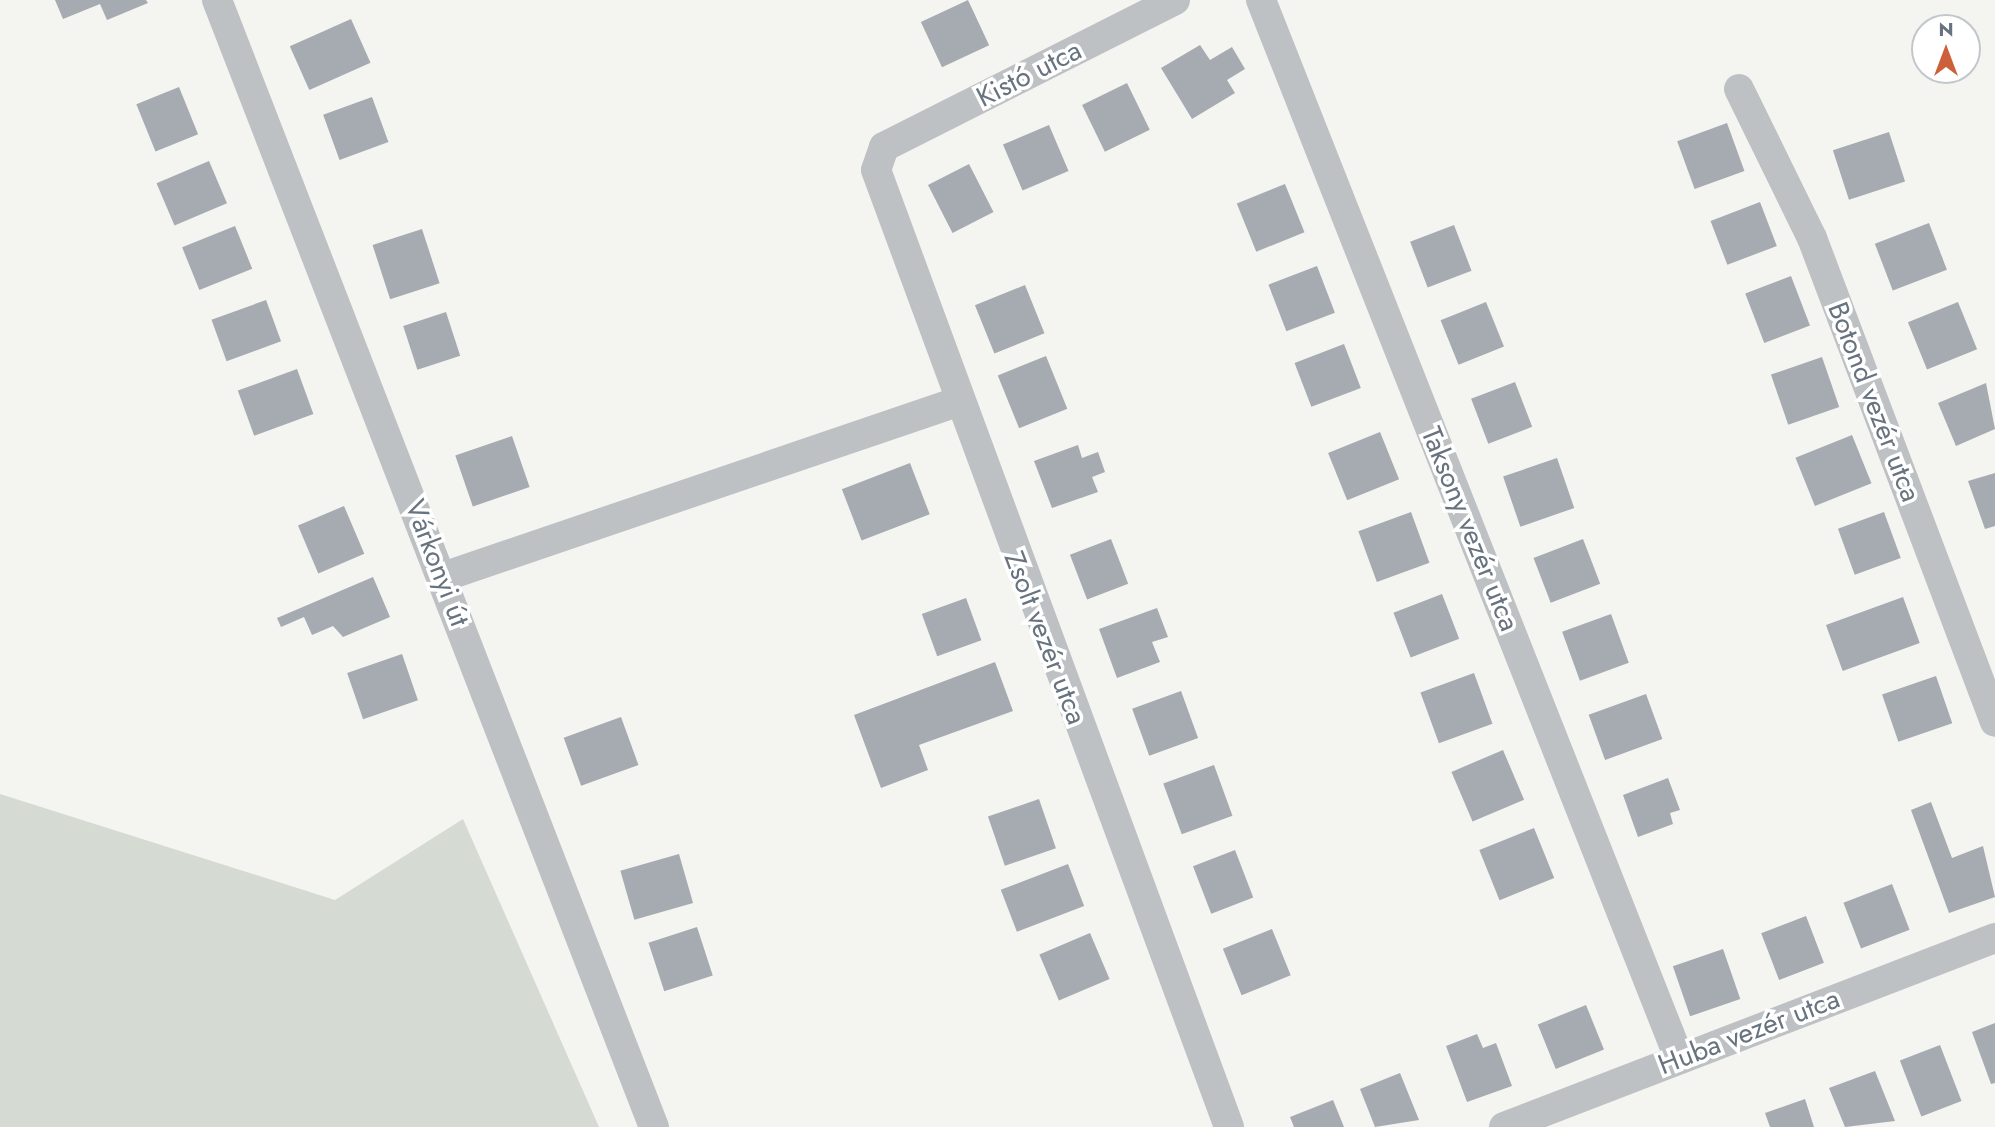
<!DOCTYPE html>
<html>
<head>
<meta charset="utf-8">
<style>
  body { margin:0 }
  #map { position:relative; width:1995px; height:1127px; overflow:hidden; background:#f4f4f1; font-family:Jost,sans-serif }
  div>[style] { position:absolute }
  [style*='--x'] { left:calc(var(--x)*1px); top:calc(var(--y)*1px); width:calc(var(--w)*1px); rotate:calc(var(--a)*1deg) }
  .green>* { inset:0; background:#d5dad3 }
  .building>* { inset:0; background:#a5abb0; transform-origin:0 0 }
  .minor>* { height:30px; margin:-15px; padding:0 15px; transform-origin:15px; border-radius:15px; background:#bec1c4 }
  span { translate:-50% -50%; white-space:nowrap; text-align:center; line-height:1.15; -webkit-text-stroke:7px #fff; paint-order:stroke }
  .street-label { font-size:28px; color:#67737e }
  .north { position:absolute; left:1911px; top:14px; width:70px; height:70px; box-sizing:border-box; background:#fff; border:2px solid #c2c7cb; border-radius:50%; rotate:0deg; font-size:19px; font-weight:700; line-height:28px; text-align:center; color:#67737e }
  .north::after { content:''; display:block; margin:auto; width:24px; height:32px; background:#cb603a; clip-path:polygon(50% 0,100% 100%,50% 72%,0 100%) }
</style>
</head>
<body>
<div id="map">
  <div class="green">
    <div style="clip-path:polygon(0 794px,335px 900px,463px 819px,599px 1127px,0 1127px)"></div>
  </div>
  <div class="building">
    <div style="clip-path:polygon(55px 0,146px 0,148px 3px,107px 20px,100px 4px,63px 19px)"></div>
    <div style="left:968px;top:0;width:50px;height:52px;rotate:65deg"></div>
    <div style="left:351px;top:19px;width:48px;height:67px;rotate:66deg"></div>
    <div style="clip-path:polygon(1200px 45px,1210px 60px,1232px 47px,1245px 69px,1227px 80px,1235px 93px,1192px 119px,1161px 68px)"></div>
    <div style="left:1127px;top:83px;width:52px;height:50px;rotate:64deg"></div>
    <div style="left:179px;top:87px;width:51px;height:46px;rotate:68deg"></div>
    <div style="left:372px;top:97px;width:48px;height:52px;rotate:70deg"></div>
    <div style="left:1727px;top:123px;width:51px;height:53px;rotate:70deg"></div>
    <div style="left:1049px;top:125px;width:50px;height:50px;rotate:67deg"></div>
    <div style="left:1889px;top:132px;width:52px;height:59px;rotate:72deg"></div>
    <div style="left:209px;top:161px;width:46px;height:57px;rotate:67deg"></div>
    <div style="left:969px;top:164px;width:54px;height:46px;rotate:63deg"></div>
    <div style="left:1285px;top:184px;width:52px;height:52px;rotate:68deg"></div>
    <div style="left:1760px;top:202px;width:47px;height:53px;rotate:69deg"></div>
    <div style="left:1929px;top:223px;width:50px;height:58px;rotate:69deg"></div>
    <div style="left:1454px;top:225px;width:49px;height:47px;rotate:69deg"></div>
    <div style="left:235px;top:226px;width:46px;height:57px;rotate:68deg"></div>
    <div style="left:422px;top:229px;width:57px;height:52px;rotate:72deg"></div>
    <div style="left:1317px;top:266px;width:50px;height:52px;rotate:69deg"></div>
    <div style="left:1791px;top:276px;width:53px;height:49px;rotate:69deg"></div>
    <div style="left:1025px;top:285px;width:52px;height:54px;rotate:68deg"></div>
    <div style="left:266px;top:300px;width:44px;height:58px;rotate:70deg"></div>
    <div style="left:1486px;top:302px;width:48px;height:49px;rotate:68deg"></div>
    <div style="left:1958px;top:302px;width:51px;height:54px;rotate:68deg"></div>
    <div style="left:446px;top:312px;width:46px;height:45px;rotate:72deg"></div>
    <div style="left:1344px;top:344px;width:47px;height:53px;rotate:69deg"></div>
    <div style="left:1046px;top:356px;width:57px;height:52px;rotate:68deg"></div>
    <div style="left:1822px;top:357px;width:53px;height:54px;rotate:71deg"></div>
    <div style="left:297px;top:369px;width:48px;height:63px;rotate:70deg"></div>
    <div style="left:1515px;top:382px;width:48px;height:47px;rotate:69deg"></div>
    <div style="clip-path:polygon(1986px 383px,1995px 429px,1956px 446px,1938px 403px)"></div>
    <div style="left:1380px;top:432px;width:51px;height:56px;rotate:68deg"></div>
    <div style="left:1852px;top:435px;width:52px;height:61px;rotate:68deg"></div>
    <div style="left:512px;top:436px;width:54px;height:60px;rotate:71deg"></div>
    <div style="clip-path:polygon(1078px 445px,1082px 458px,1098px 452px,1105px 472px,1092px 477px,1098px 492px,1052px 508px,1034px 461px)"></div>
    <div style="left:1557px;top:458px;width:53px;height:57px;rotate:71deg"></div>
    <div style="left:910px;top:463px;width:55px;height:73px;rotate:69deg"></div>
    <div style="clip-path:polygon(1995px 473px,1995px 526px,1985px 529px,1968px 481px)"></div>
    <div style="left:344px;top:506px;width:52px;height:50px;rotate:67deg"></div>
    <div style="left:1411px;top:512px;width:54px;height:56px;rotate:70deg"></div>
    <div style="left:1884px;top:512px;width:49px;height:49px;rotate:70deg"></div>
    <div style="left:1111px;top:539px;width:48px;height:44px;rotate:69deg"></div>
    <div style="left:1583px;top:539px;width:48px;height:53px;rotate:69deg"></div>
    <div style="clip-path:polygon(373px 577px,390px 617px,343px 637px,333px 626px,312px 635px,304px 617px,281px 627px,277px 618px)"></div>
    <div style="left:1442px;top:594px;width:48px;height:52px;rotate:69deg"></div>
    <div style="left:1903px;top:597px;width:49px;height:82px;rotate:70deg"></div>
    <div style="left:966px;top:598px;width:45px;height:47px;rotate:70deg"></div>
    <div style="clip-path:polygon(1157px 608px,1168px 637px,1152px 642px,1160px 662px,1117px 678px,1099px 629px)"></div>
    <div style="left:1611px;top:614px;width:52px;height:52px;rotate:70deg"></div>
    <div style="left:402px;top:654px;width:49px;height:58px;rotate:71deg"></div>
    <div style="clip-path:polygon(995px 662px,1013px 711px,919px 745px,928px 770px,881px 788px,854px 715px)"></div>
    <div style="left:1474px;top:673px;width:54px;height:57px;rotate:70deg"></div>
    <div style="left:1936px;top:676px;width:50px;height:57px;rotate:71deg"></div>
    <div style="left:1181px;top:691px;width:50px;height:52px;rotate:70deg"></div>
    <div style="left:1646px;top:694px;width:48px;height:61px;rotate:70deg"></div>
    <div style="left:621px;top:717px;width:51px;height:61px;rotate:70deg"></div>
    <div style="left:1503px;top:750px;width:54px;height:56px;rotate:67deg"></div>
    <div style="left:1214px;top:765px;width:54px;height:54px;rotate:70deg"></div>
    <div style="clip-path:polygon(1668px 778px,1680px 810px,1670px 813px,1673px 824px,1638px 837px,1623px 795px)"></div>
    <div style="left:1039px;top:799px;width:52px;height:54px;rotate:71deg"></div>
    <div style="clip-path:polygon(1931px 802px,1952px 858px,1983px 846px,1995px 897px,1949px 913px,1911px 810px)"></div>
    <div style="left:1534px;top:828px;width:54px;height:59px;rotate:68deg"></div>
    <div style="left:1235px;top:850px;width:51px;height:45px;rotate:69deg"></div>
    <div style="left:679px;top:854px;width:51px;height:61px;rotate:74deg"></div>
    <div style="left:1068px;top:864px;width:45px;height:72px;rotate:69deg"></div>
    <div style="left:1892px;top:884px;width:49px;height:52px;rotate:69deg"></div>
    <div style="left:1806px;top:916px;width:50px;height:48px;rotate:69deg"></div>
    <div style="left:697px;top:927px;width:51px;height:51px;rotate:72deg"></div>
    <div style="left:1272px;top:929px;width:50px;height:53px;rotate:68deg"></div>
    <div style="left:1090px;top:933px;width:50px;height:55px;rotate:67deg"></div>
    <div style="left:1723px;top:949px;width:53px;height:53px;rotate:71deg"></div>
    <div style="left:1586px;top:1005px;width:48px;height:52px;rotate:68deg"></div>
    <div style="clip-path:polygon(1995px 1023px,1995px 1083px,1991px 1084px,1972px 1032px)"></div>
    <div style="clip-path:polygon(1477px 1034px,1483px 1048px,1496px 1043px,1512px 1086px,1467px 1102px,1446px 1046px)"></div>
    <div style="left:1940px;top:1045px;width:60px;height:43px;rotate:69deg"></div>
    <div style="clip-path:polygon(1875px 1071px,1895px 1121px,1845px 1127px,1829px 1088px)"></div>
    <div style="clip-path:polygon(1400px 1073px,1419px 1120px,1375px 1127px,1360px 1089px)"></div>
    <div style="clip-path:polygon(1805px 1099px,1814px 1127px,1770px 1127px,1765px 1113px)"></div>
    <div style="clip-path:polygon(1333px 1100px,1344px 1127px,1294px 1127px,1290px 1117px)"></div>
  </div>
  <div class="minor">
    <div style="--x:217;--y:0;--w:1209;--a:68.81"></div>
    <div style="--x:1175;--y:0;--w:326;--a:153.2"></div>
    <div style="--x:884;--y:147;--w:24;--a:109"></div>
    <div style="--x:876;--y:170;--w:1020;--a:69.75"></div>
    <div style="--x:1261;--y:0;--w:1138;--a:68.44"></div>
    <div style="--x:1739;--y:89;--w:166;--a:63.9"></div>
    <div style="--x:1812;--y:238;--w:517;--a:69.29"></div>
    <div style="--x:443;--y:577;--w:543;--a:-18.8"></div>
    <div style="--x:1504;--y:1127;--w:526;--a:-21.05"></div>
  </div>
  <div class="street-label">
    <span style="left:1029px;top:74px;rotate:-27deg">Kistó utca</span>
    <span style="left:1874px;top:402px;rotate:69deg">Botond vezér utca</span>
    <span style="left:1470px;top:529px;rotate:68deg">Taksony vezér utca</span>
    <span style="left:437px;top:563px;rotate:69deg">Várkonyi út</span>
    <span style="left:1045px;top:638px;rotate:69deg">Zsolt vezér utca</span>
    <span style="left:1749px;top:1032px;rotate:-21deg">Huba vezér utca</span>
  </div>
  <div class="north">N</div>
</div>
</body>
</html>
